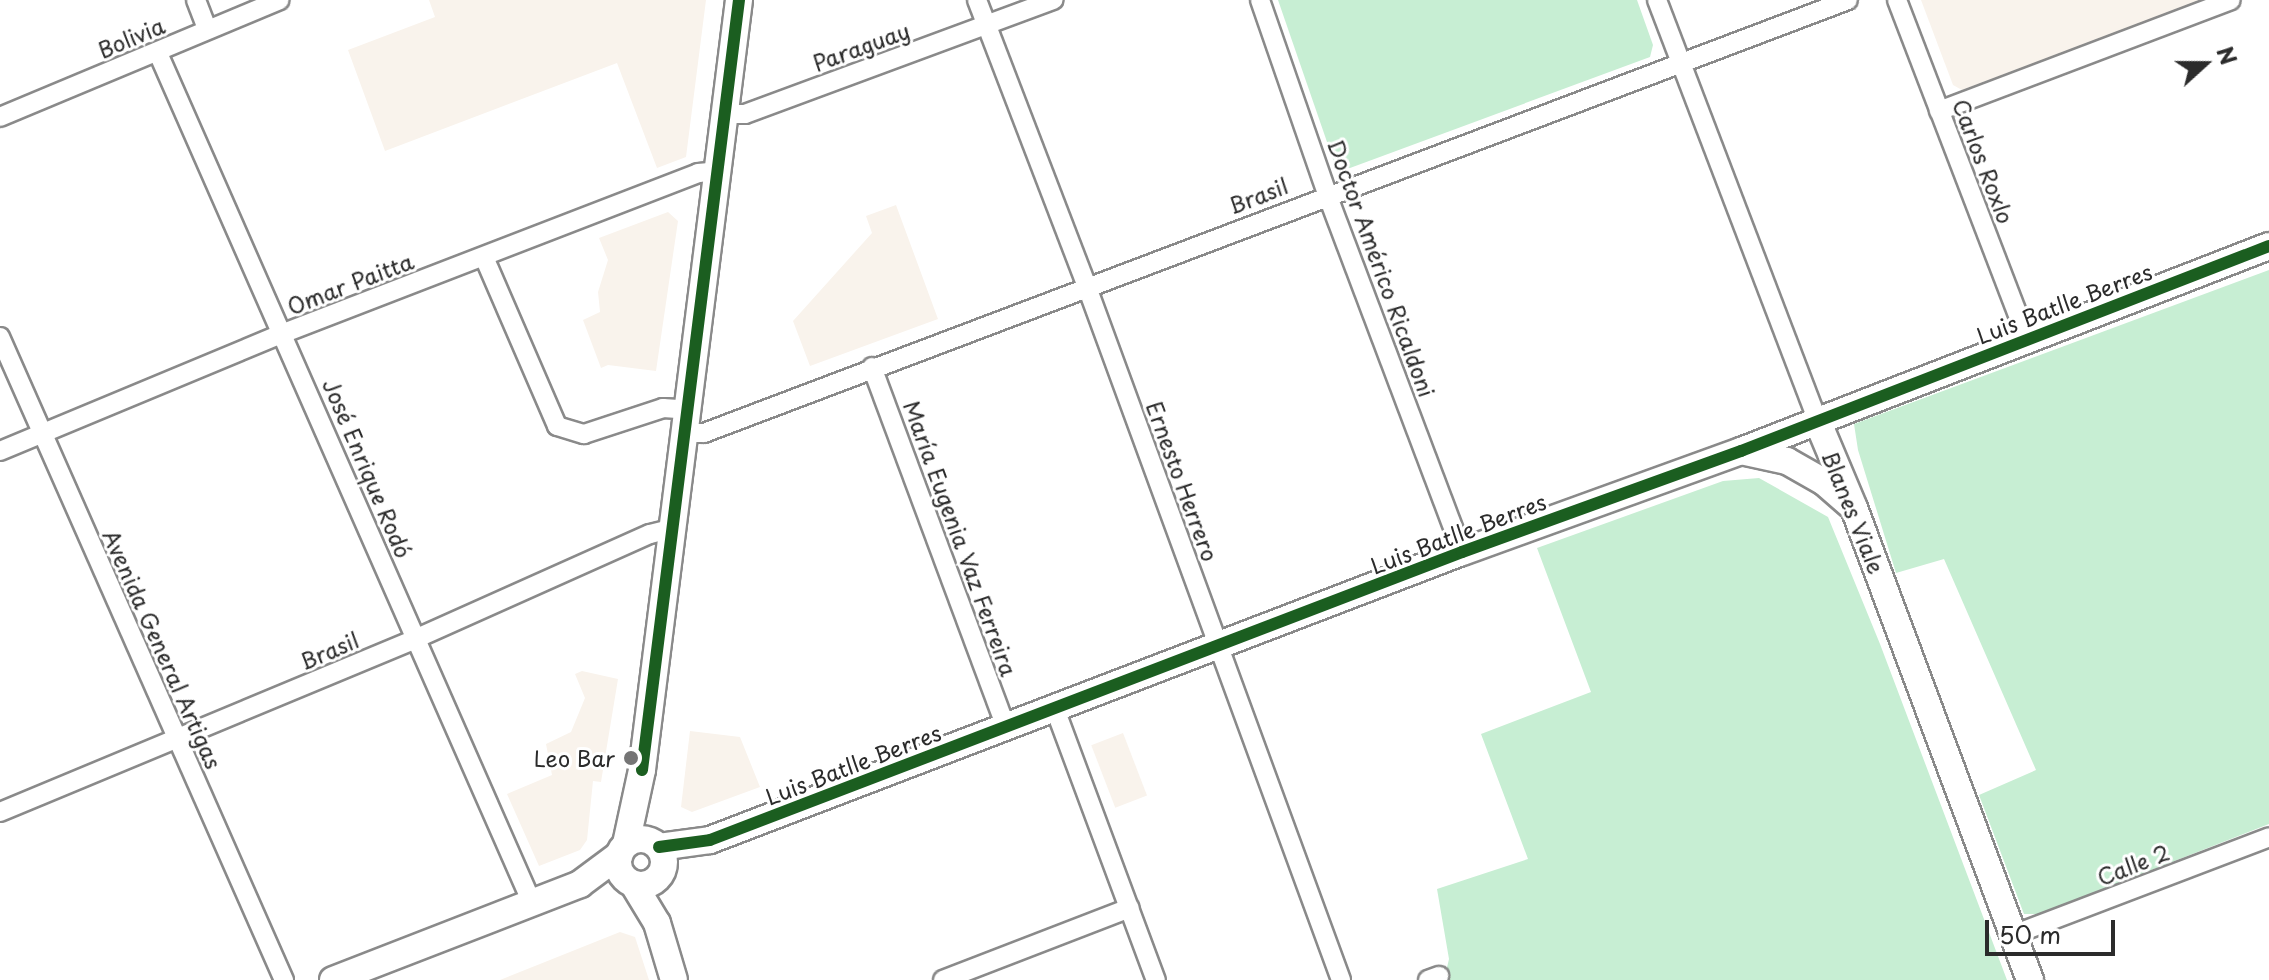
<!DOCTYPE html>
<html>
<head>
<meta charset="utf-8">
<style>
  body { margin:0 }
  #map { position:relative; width:2269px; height:980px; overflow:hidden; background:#fff; font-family:"Playpen Sans",sans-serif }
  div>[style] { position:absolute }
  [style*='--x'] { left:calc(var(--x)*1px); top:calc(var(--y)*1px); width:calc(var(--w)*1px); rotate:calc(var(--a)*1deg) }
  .built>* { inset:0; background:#f9f3ec; transform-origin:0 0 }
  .green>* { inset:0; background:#c7eed3 }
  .roads { filter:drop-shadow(2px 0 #8a8a8a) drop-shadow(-2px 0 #8a8a8a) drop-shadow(0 2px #8a8a8a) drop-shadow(0 -2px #8a8a8a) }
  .street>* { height:18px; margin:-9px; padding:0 9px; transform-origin:9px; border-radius:9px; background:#fff }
  .secondary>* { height:26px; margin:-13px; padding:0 13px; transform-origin:13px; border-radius:13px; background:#fff }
  .secondary>.ring { margin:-13px; padding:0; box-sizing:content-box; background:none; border:26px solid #fff; border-radius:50% }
  .cycleway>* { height:12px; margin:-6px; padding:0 6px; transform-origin:6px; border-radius:6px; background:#1b5e20 }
  .dots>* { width:22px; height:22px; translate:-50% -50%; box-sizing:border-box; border:4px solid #fff; border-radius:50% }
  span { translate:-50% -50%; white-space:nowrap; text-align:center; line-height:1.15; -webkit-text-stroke:6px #fff; paint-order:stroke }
  .street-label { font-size:22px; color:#2b2b2b }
  .poi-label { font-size:22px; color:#2b2b2b }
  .right { translate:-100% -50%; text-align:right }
  .north { position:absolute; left:2165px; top:24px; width:80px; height:80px; -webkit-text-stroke:6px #fff; paint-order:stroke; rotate:69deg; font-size:22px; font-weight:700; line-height:32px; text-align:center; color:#2b2b2b }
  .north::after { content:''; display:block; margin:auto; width:28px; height:36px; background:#2b2b2b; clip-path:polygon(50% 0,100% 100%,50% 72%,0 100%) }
  .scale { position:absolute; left:1985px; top:920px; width:130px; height:36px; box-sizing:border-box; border:4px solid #2b2b2b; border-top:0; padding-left:10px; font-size:24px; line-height:28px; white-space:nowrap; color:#2b2b2b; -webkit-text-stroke:6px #fff; paint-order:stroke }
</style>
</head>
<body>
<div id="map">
  <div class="built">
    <div style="clip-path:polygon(429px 0,706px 0,686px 157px,657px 168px,617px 63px,385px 151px,348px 50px,435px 17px)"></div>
    <div style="clip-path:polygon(1921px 0,2201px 0,1962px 90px,1953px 85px)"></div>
    <div style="clip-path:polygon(896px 205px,938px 319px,810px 366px,793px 321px,872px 233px,866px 216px)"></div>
    <div style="clip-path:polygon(668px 212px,678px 221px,656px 371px,608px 365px,601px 368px,583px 320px,600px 312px,598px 292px,608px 260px,599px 238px)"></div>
    <div style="clip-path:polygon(582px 671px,618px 679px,601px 782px,593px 781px,587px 840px,580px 850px,539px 866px,507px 794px,552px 775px,546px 744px,571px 732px,585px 698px,575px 674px)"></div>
    <div style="clip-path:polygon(690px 731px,740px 737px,760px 787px,692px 812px,681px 807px)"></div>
    <div style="left:1123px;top:733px;width:67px;height:34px;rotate:69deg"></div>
    <div style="clip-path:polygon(620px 932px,635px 937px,649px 980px,500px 980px)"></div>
  </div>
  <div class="green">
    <div style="clip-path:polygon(1278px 0,1637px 0,1653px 45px,1650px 57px,1350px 168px,1336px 168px)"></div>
    <div style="clip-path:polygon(2269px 270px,2269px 824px,2039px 914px,2024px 914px,1979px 795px,2036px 770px,1944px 559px,1896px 573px,1858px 450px,1854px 424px)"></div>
    <div style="clip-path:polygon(1759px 478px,1828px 517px,1880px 644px,2007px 980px,1444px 980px,1449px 959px,1437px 889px,1528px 859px,1481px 734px,1591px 692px,1537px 548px,1723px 481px)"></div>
  </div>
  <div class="roads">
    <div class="street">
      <div style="--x:196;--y:0;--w:31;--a:69"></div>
      <div style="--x:977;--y:0;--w:307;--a:69"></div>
      <div style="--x:1087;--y:287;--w:738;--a:69.87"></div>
      <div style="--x:1260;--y:0;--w:205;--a:70.9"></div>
      <div style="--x:1327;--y:194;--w:383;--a:69.3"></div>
      <div style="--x:1657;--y:0;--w:449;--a:69.1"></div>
      <div style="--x:1897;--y:0;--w:363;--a:69"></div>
      <div style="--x:158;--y:53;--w:929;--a:66.25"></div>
      <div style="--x:1939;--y:111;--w:312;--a:-20.8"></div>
      <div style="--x:728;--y:114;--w:17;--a:0"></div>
      <div style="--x:745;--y:114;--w:329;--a:-20.3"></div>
      <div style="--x:0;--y:117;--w:303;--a:-22.7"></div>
      <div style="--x:484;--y:257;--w:184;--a:66.6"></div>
      <div style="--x:557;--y:426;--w:28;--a:17"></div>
      <div style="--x:584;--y:434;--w:83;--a:-18.2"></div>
      <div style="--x:663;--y:408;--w:26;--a:4"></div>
      <div style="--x:0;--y:337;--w:703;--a:66.17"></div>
      <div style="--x:872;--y:367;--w:384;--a:69.6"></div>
      <div style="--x:686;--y:433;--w:18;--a:0"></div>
      <div style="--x:704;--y:433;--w:1223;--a:-20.73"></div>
      <div style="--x:0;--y:451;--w:308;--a:-22.6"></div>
      <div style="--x:284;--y:333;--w:444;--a:-21.1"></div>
      <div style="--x:698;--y:173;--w:23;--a:-5"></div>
      <div style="--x:1055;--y:709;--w:289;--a:69.6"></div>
      <div style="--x:0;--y:812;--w:450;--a:-22.6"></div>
      <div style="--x:415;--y:639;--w:257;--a:-24.1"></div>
      <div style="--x:650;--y:534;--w:25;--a:-14"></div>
      <div style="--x:2013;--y:935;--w:274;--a:-20.9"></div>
      <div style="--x:943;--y:980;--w:200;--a:-21.1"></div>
      <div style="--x:1428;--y:980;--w:12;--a:-20"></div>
    </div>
    <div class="secondary">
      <div style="--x:1817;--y:420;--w:95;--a:67.2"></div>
      <div style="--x:1854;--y:508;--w:504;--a:69.55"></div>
      <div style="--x:1741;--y:451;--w:47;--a:12.3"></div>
      <div style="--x:1787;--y:461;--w:43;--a:29.6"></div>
      <div style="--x:1824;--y:482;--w:35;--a:41"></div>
      <div class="ring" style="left:618px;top:839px;width:20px;height:20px"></div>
      <div style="--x:626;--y:844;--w:76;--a:-77.8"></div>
      <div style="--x:642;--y:770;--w:776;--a:-82.82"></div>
      <div style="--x:659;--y:847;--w:51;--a:-7.8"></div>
      <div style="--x:710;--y:840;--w:805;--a:-20.96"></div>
      <div style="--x:1462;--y:552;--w:297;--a:-19.9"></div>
      <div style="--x:1741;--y:451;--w:566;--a:-21.22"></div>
      <div style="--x:634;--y:885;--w:44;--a:58.8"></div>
      <div style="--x:657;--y:923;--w:59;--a:73.4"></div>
      <div style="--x:333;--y:980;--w:265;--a:-21.2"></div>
      <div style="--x:580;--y:884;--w:49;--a:-36.6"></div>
    </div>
  </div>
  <div class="cycleway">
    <div style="--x:642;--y:770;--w:776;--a:-82.82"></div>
    <div style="--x:659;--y:847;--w:51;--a:-7.8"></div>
    <div style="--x:710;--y:840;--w:805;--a:-20.96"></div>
    <div style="--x:1462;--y:552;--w:297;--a:-19.9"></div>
    <div style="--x:1741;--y:451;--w:566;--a:-21.22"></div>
  </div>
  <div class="dots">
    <div style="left:631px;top:758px;background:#757575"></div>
  </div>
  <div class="street-label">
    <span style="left:131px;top:37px;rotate:-23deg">Bolivia</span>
    <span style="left:861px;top:46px;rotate:-20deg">Paraguay</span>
    <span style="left:1984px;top:161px;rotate:69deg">Carlos Roxlo</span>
    <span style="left:1258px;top:195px;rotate:-21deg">Brasil</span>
    <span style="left:1382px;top:268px;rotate:70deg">Doctor Américo Ricaldoni</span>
    <span style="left:350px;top:283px;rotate:-21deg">Omar Paitta</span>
    <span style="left:2064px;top:303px;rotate:-21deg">Luis Batlle Berres</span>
    <span style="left:368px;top:468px;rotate:67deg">José Enrique Rodó</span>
    <span style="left:1183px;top:481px;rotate:70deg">Ernesto Herrero</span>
    <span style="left:1854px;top:512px;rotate:68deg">Blanes Viale</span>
    <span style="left:1458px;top:533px;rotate:-21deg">Luis Batlle Berres</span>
    <span style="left:961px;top:538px;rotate:70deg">María Eugenia Vaz Ferreira</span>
    <span style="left:163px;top:649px;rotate:66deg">Avenida General Artigas</span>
    <span style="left:329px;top:650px;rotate:-23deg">Brasil</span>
    <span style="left:853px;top:764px;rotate:-21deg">Luis Batlle Berres</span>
    <span style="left:2133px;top:864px;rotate:-21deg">Calle 2</span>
  </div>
  <div class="poi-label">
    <span class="right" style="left:615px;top:758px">Leo Bar</span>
  </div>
  <div class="north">N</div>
  <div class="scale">50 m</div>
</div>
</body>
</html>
